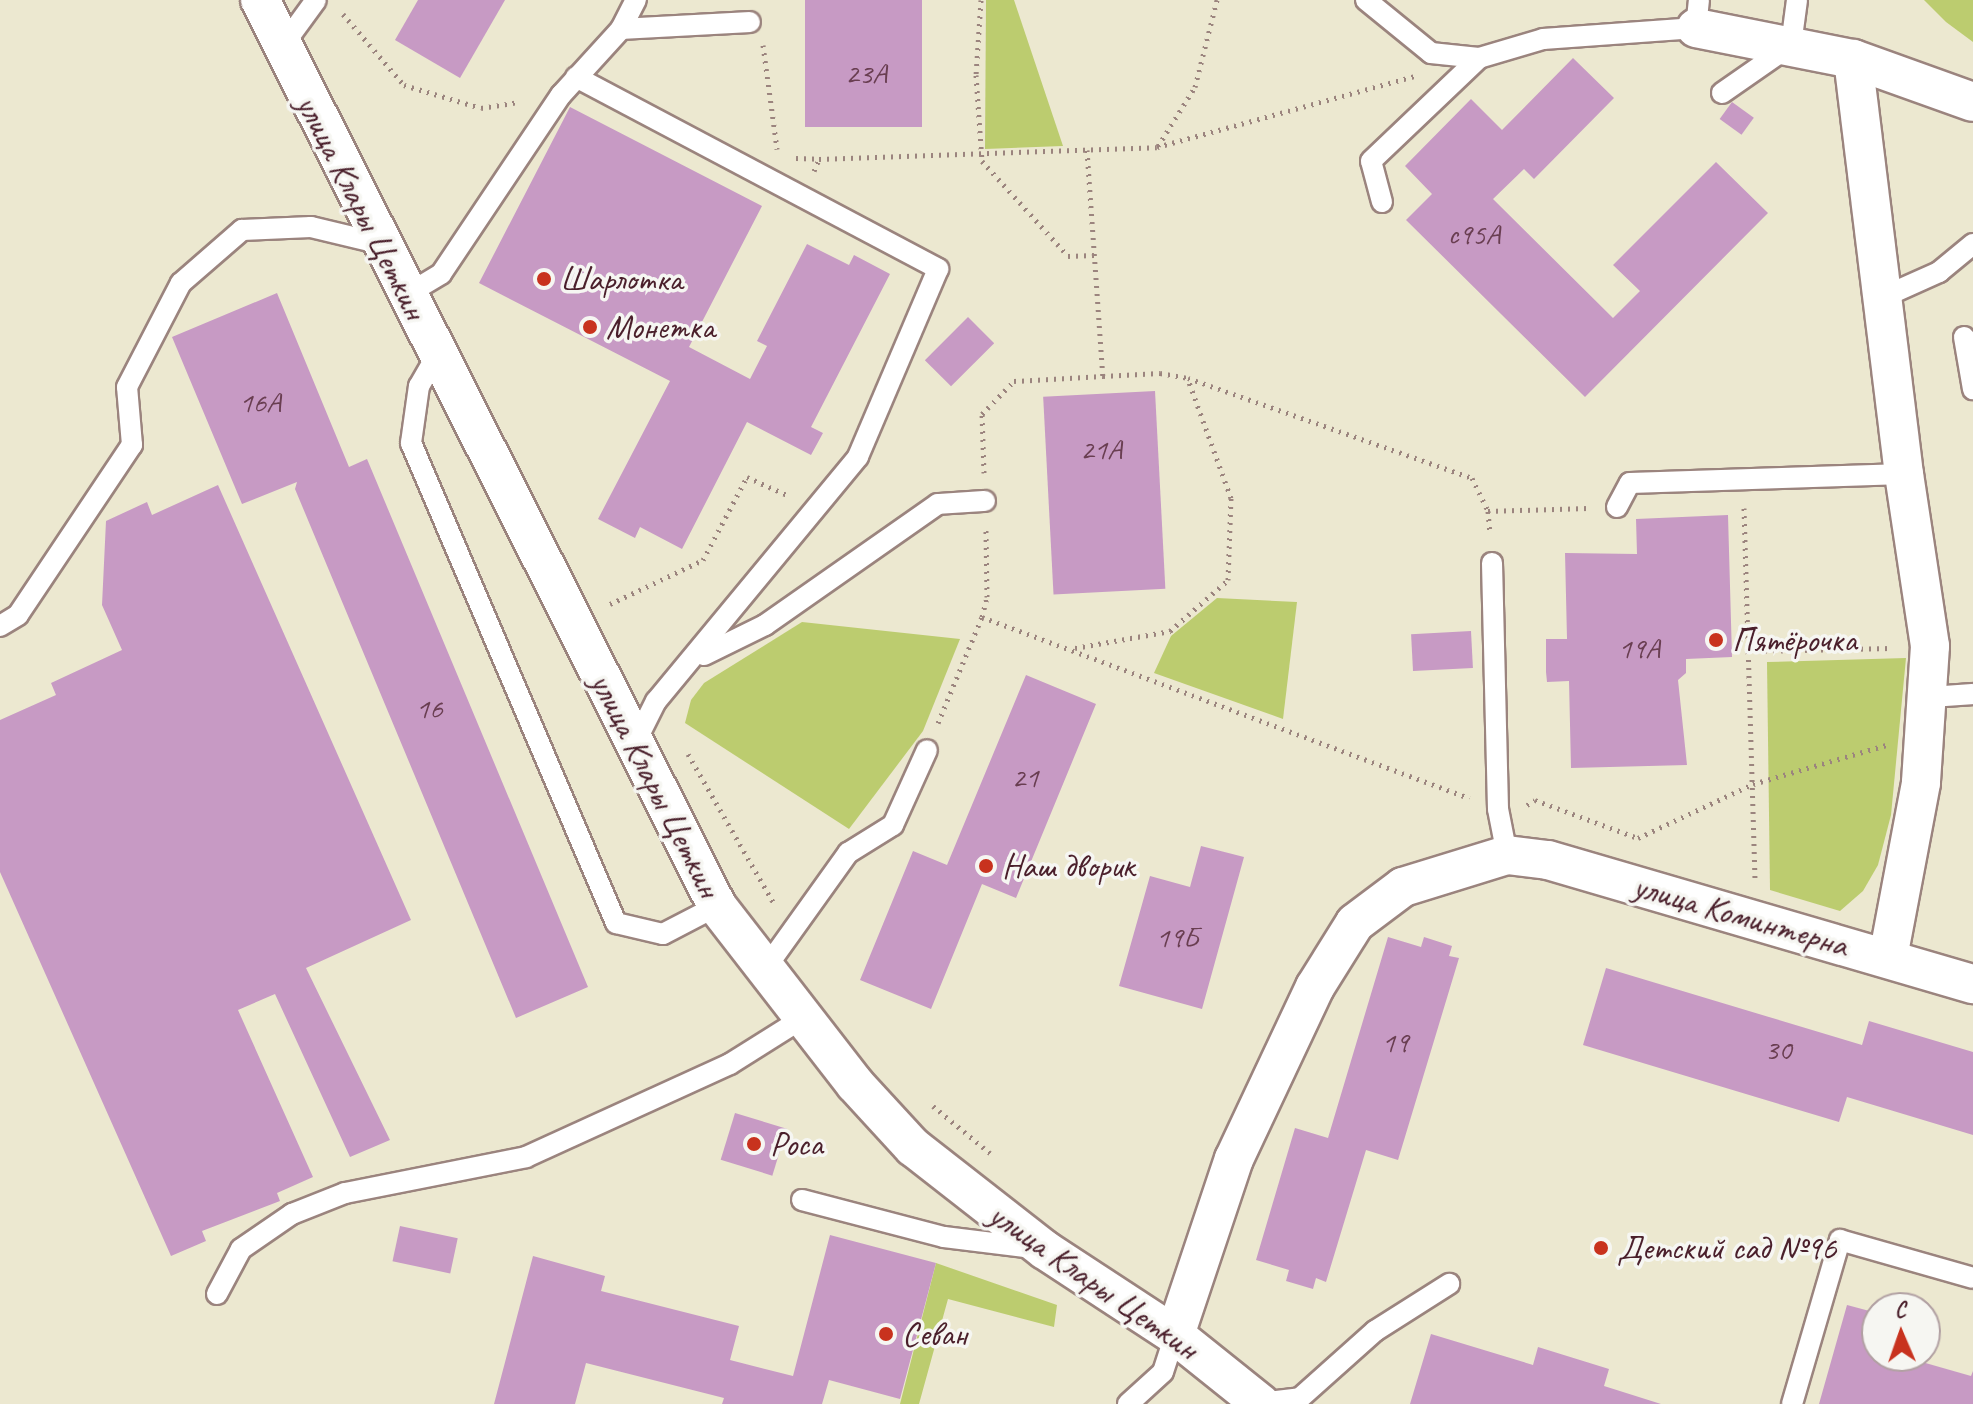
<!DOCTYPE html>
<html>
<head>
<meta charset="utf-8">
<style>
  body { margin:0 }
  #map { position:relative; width:1973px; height:1404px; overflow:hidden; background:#ece8d0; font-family:Caveat,sans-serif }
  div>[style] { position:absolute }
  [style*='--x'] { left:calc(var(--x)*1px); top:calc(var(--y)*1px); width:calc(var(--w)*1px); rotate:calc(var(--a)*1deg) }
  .green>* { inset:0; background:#bccc6f }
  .building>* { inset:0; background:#c79ac4; transform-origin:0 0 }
  .path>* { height:5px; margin-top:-2.5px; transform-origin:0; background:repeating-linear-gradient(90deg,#9b847e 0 2px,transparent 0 8px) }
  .roads { filter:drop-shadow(2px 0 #9b847e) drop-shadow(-2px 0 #9b847e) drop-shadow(0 2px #9b847e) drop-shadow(0 -2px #9b847e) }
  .lane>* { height:20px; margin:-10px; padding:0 10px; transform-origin:10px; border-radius:10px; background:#fff }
  .street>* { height:38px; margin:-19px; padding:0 19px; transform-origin:19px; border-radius:19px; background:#fff }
  .dots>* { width:22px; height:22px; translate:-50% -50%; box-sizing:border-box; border:4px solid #f6f6f2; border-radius:50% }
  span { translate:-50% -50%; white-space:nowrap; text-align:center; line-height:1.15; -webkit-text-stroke:7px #f6f6f2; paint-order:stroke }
  .number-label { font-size:30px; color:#693e51 }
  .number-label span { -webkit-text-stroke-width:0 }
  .street-label { font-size:34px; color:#4a1f2b }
  .poi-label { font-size:34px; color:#4a1f2b }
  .left { translate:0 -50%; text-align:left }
  .north { position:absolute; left:1861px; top:1292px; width:80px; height:80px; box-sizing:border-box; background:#f6f6f2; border:2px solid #b1a0a2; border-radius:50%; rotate:358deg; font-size:22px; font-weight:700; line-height:32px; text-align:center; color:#4a1f2b }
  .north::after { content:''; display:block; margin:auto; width:28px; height:36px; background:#c8321e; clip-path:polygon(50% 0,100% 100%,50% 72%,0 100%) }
</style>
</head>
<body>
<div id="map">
  <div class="green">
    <div style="clip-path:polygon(986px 0,1014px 0,1063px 146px,985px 149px)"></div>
    <div style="clip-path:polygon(1924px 0,1973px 0,1973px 42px,1946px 22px)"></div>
    <div style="clip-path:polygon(1217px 598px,1297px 602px,1283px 719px,1154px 673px,1171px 636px)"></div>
    <div style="clip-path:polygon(802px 622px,960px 639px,923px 731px,849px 829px,685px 723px,691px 700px,704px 683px)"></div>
    <div style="clip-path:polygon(1906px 658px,1891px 815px,1878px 865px,1863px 891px,1840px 911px,1770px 890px,1767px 662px)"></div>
    <div style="clip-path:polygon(936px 1263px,1057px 1305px,1054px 1327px,948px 1299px,919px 1404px,900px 1404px)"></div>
  </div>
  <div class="building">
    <div style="clip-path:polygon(418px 0,505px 0,460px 78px,395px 40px)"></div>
    <div style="left:805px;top:0;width:117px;height:127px"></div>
    <div style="clip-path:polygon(1573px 58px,1614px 98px,1534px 179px,1524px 169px,1493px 199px,1613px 318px,1640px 291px,1613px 265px,1716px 162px,1768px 213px,1585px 397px,1406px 220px,1432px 194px,1405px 166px,1471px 99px,1502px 130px)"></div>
    <div style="left:1732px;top:102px;width:27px;height:21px;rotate:36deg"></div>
    <div style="clip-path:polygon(570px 107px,762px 206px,689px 347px,750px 379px,767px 346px,757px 341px,807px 244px,849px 265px,854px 255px,890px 274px,811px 427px,823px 433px,811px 455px,747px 422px,682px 549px,640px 527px,635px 538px,598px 519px,670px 381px,479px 283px)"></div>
    <div style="clip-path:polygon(277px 293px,349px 467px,367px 459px,588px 987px,516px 1018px,295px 489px,297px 482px,242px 504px,172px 337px)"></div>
    <div style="left:968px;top:317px;width:37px;height:61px;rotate:45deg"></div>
    <div style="left:1155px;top:391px;width:198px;height:112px;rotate:87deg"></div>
    <div style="clip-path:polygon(218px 485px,411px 920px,306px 968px,390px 1140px,350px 1157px,275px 994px,238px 1010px,313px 1177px,277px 1193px,280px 1201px,202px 1231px,206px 1241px,171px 1256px,0 872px,0 720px,56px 695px,51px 683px,122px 650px,102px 605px,106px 521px,147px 502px,152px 515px)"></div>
    <div style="clip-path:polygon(1728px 515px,1732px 657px,1686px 659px,1686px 673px,1678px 680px,1687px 765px,1571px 768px,1569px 681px,1547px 682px,1546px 672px,1546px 639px,1567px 639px,1565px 553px,1637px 554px,1636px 519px)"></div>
    <div style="left:1471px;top:631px;width:37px;height:60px;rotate:87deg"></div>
    <div style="clip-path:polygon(1026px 675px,1096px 704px,1016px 898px,982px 884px,931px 1009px,860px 980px,913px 851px,947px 865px)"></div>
    <div style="clip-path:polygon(1201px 846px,1244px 857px,1202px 1009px,1119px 986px,1150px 876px,1190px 887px)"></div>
    <div style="clip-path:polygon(1388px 937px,1421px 947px,1424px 937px,1452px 946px,1449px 956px,1459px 958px,1398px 1160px,1366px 1150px,1326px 1282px,1316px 1278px,1313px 1289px,1286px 1281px,1289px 1270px,1256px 1260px,1295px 1128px,1328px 1138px)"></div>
    <div style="clip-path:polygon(1606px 968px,1862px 1045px,1869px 1021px,1973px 1052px,1973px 1135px,1847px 1097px,1839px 1122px,1583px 1045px)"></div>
    <div style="left:735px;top:1113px;width:54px;height:49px;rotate:17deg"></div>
    <div style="left:400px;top:1226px;width:59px;height:36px;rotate:12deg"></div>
    <div style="clip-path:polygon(830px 1235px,936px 1263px,900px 1399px,829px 1380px,822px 1404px,722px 1404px,724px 1398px,586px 1363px,575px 1404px,494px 1404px,533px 1256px,605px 1276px,601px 1291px,739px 1326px,730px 1360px,793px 1376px)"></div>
    <div style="clip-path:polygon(1847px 1305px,1877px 1313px,1877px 1356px,1916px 1356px,1915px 1360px,1971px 1376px,1973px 1371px,1973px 1404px,1819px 1404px)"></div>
    <div style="clip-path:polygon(1431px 1334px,1533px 1365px,1538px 1347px,1609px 1369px,1604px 1386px,1661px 1404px,1410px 1404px)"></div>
  </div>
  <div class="path">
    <div style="--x:981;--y:0;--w:75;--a:93.8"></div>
    <div style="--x:976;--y:75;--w:86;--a:86"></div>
    <div style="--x:982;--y:161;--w:128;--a:47.8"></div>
    <div style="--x:1068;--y:256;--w:26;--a:-2"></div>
    <div style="--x:343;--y:14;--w:94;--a:49.3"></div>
    <div style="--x:404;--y:85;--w:80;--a:16.6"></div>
    <div style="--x:481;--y:108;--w:39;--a:-9"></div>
    <div style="--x:763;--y:45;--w:105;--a:82.3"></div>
    <div style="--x:1158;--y:146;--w:70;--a:-57.9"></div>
    <div style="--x:1195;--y:87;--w:90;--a:-75.8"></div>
    <div style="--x:1087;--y:150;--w:227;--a:86"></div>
    <div style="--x:1103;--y:376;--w:57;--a:-3"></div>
    <div style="--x:1160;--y:373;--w:28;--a:10"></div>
    <div style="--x:1188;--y:378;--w:301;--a:19.4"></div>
    <div style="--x:1472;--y:478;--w:37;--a:64"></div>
    <div style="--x:1488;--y:511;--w:100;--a:-1.7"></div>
    <div style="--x:796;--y:158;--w:23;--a:2"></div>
    <div style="--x:814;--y:171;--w:13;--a:-67"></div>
    <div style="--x:819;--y:159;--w:338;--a:-2"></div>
    <div style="--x:1157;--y:147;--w:267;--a:-15.4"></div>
    <div style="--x:984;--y:473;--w:59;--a:-91.9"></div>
    <div style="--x:982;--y:414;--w:46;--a:-45.9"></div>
    <div style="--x:1014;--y:381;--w:89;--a:-3.2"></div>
    <div style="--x:1744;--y:508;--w:374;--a:88.3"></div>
    <div style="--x:1488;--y:511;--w:23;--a:85"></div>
    <div style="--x:610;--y:604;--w:103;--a:-25.3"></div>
    <div style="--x:703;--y:560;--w:94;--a:-62.1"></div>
    <div style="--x:747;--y:477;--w:44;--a:24.2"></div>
    <div style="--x:982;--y:617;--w:520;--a:20.39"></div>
    <div style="--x:1075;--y:648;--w:97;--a:-10.1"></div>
    <div style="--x:1170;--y:631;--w:77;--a:-41.3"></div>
    <div style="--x:1228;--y:580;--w:82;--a:-87.9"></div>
    <div style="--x:1231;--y:498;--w:127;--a:-109.9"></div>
    <div style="--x:1749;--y:651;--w:142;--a:-1.2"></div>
    <div style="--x:938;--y:723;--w:115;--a:-67.5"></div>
    <div style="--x:982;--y:617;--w:21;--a:-76"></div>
    <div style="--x:987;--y:597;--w:67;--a:-90.9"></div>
    <div style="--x:688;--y:754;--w:174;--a:60.1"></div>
    <div style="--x:1527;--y:805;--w:9;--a:-32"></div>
    <div style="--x:1535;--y:800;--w:110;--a:20.3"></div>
    <div style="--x:1638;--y:838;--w:127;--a:-25.2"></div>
    <div style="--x:1753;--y:784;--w:139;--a:-16.3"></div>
    <div style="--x:933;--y:1106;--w:74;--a:39.5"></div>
  </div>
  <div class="roads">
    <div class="lane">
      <div style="--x:1366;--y:0;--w:84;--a:39.2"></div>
      <div style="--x:1431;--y:53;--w:48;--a:5.9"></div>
      <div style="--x:1479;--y:58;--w:67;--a:-16.5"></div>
      <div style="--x:1543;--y:39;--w:153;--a:-4.1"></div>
      <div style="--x:1696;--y:28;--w:28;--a:-84"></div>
      <div style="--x:621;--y:29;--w:129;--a:-3.1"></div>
      <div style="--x:281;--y:48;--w:59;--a:-53.9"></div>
      <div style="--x:576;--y:77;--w:410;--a:27.9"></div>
      <div style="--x:938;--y:269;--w:204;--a:113.1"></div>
      <div style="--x:858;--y:457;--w:317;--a:129.6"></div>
      <div style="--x:656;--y:701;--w:47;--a:116.6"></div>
      <div style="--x:1722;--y:93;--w:84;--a:-34.8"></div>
      <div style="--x:1791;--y:45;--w:45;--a:-82.4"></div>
      <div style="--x:1382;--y:202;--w:42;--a:-105"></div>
      <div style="--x:1371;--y:161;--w:149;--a:-43.6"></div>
      <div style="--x:406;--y:295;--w:41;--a:-31"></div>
      <div style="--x:441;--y:274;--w:216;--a:-56.2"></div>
      <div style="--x:561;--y:95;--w:89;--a:-47.7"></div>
      <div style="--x:621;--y:29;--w:33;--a:-63"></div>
      <div style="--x:1881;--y:298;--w:64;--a:-24.1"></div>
      <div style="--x:1939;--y:272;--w:44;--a:-39.5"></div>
      <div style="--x:1964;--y:337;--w:53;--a:80.2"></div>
      <div style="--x:437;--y:355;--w:36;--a:120"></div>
      <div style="--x:419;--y:386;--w:58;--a:98"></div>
      <div style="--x:411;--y:443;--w:522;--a:66.87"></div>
      <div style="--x:616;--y:923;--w:48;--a:13.2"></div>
      <div style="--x:663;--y:934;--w:61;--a:-27.4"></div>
      <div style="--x:1617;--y:507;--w:27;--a:-62"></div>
      <div style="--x:1630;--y:483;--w:274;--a:-1.9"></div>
      <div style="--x:1492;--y:563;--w:246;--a:88.6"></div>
      <div style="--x:1498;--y:809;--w:47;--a:78.9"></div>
      <div style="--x:0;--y:626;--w:21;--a:-31"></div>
      <div style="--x:18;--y:615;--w:205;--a:-56.2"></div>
      <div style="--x:132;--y:445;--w:58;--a:-94.9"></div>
      <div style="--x:127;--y:387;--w:117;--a:-62.6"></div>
      <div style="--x:181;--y:283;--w:81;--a:-41"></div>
      <div style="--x:242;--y:230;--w:69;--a:-2.5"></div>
      <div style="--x:311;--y:227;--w:73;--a:13.5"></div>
      <div style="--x:704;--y:655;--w:68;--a:-26.2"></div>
      <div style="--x:765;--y:625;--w:211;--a:-35"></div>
      <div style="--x:938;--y:504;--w:47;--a:-3.7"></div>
      <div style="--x:1930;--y:697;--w:43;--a:-4"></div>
      <div style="--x:765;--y:969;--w:143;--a:-54.4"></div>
      <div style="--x:848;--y:853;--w:53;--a:-31.9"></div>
      <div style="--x:893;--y:825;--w:82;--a:-65.6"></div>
      <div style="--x:802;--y:1200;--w:147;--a:14.6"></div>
      <div style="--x:944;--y:1237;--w:90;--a:7"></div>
      <div style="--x:217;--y:1294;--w:51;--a:-61.9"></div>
      <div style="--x:241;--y:1249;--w:62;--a:-34.5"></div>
      <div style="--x:292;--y:1214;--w:57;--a:-21.6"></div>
      <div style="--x:345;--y:1193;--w:185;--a:-11.2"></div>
      <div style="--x:526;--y:1157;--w:224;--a:-24.5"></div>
      <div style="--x:730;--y:1064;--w:86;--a:-32.2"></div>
      <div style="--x:1260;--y:1403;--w:40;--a:-7.1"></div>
      <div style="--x:1300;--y:1398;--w:101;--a:-41.8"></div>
      <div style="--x:1375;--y:1331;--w:88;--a:-32.4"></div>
      <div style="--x:1128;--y:1404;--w:47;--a:-42.4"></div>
      <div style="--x:1163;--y:1372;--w:39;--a:-72"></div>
      <div style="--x:1792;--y:1404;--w:171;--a:-73.7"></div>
      <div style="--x:1840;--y:1240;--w:138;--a:15.9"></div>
    </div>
    <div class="street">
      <div style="--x:260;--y:0;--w:1015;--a:63.23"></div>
      <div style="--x:717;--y:906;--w:225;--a:52.2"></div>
      <div style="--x:855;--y:1084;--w:86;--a:47.4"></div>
      <div style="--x:913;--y:1147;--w:167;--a:38"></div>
      <div style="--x:1045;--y:1250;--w:155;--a:33.2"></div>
      <div style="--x:1175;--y:1335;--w:110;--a:38.7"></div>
      <div style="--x:1696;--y:28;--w:160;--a:11.2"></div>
      <div style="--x:1853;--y:59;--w:127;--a:19.7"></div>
      <div style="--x:1853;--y:59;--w:418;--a:83"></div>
      <div style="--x:1904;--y:474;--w:174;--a:81.4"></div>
      <div style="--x:1930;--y:646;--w:137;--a:93.8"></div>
      <div style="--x:1921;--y:783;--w:177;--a:100.7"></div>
      <div style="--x:1175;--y:1335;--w:186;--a:-71.5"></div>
      <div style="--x:1234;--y:1159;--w:190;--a:-64.8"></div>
      <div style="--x:1315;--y:987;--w:75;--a:-58"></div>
      <div style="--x:1355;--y:923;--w:60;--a:-36.9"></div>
      <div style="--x:1403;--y:887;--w:109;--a:-17.1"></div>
      <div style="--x:1507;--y:855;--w:41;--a:7"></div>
      <div style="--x:1548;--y:860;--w:443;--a:16.3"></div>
    </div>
  </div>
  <div class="dots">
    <div style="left:544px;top:279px;background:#c8321e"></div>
    <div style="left:590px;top:327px;background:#c8321e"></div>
    <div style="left:1716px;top:640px;background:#c8321e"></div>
    <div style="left:986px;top:866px;background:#c8321e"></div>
    <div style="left:754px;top:1144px;background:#c8321e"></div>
    <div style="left:1601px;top:1248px;background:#c8321e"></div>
    <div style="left:886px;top:1334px;background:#c8321e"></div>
  </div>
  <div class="number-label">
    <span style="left:866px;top:73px">23А</span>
    <span style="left:1474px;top:234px">с95А</span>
    <span style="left:260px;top:402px">16А</span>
    <span style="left:1101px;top:449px">21А</span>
    <span style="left:1639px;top:648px">19А</span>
    <span style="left:429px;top:708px">16</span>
    <span style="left:1025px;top:777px">21</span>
    <span style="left:1177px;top:937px">19Б</span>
    <span style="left:1395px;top:1042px">19</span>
    <span style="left:1778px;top:1049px">30</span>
  </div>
  <div class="street-label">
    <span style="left:362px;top:207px;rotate:63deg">улица Клары Цеткин</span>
    <span style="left:656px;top:785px;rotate:63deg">улица Клары Цеткин</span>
    <span style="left:1741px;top:915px;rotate:16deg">улица Коминтерна</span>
    <span style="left:1094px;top:1281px;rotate:35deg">улица Клары Цеткин</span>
  </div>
  <div class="poi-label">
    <span class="left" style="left:560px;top:279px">Шарлотка</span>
    <span class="left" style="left:606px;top:327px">Монетка</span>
    <span class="left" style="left:1732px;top:640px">Пятёрочка</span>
    <span class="left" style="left:1002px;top:866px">Наш дворик</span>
    <span class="left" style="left:770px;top:1144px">Роса</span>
    <span class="left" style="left:1617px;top:1248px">Детский сад №96</span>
    <span class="left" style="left:902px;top:1334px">Севан</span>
  </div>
  <div class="north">С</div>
</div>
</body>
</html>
